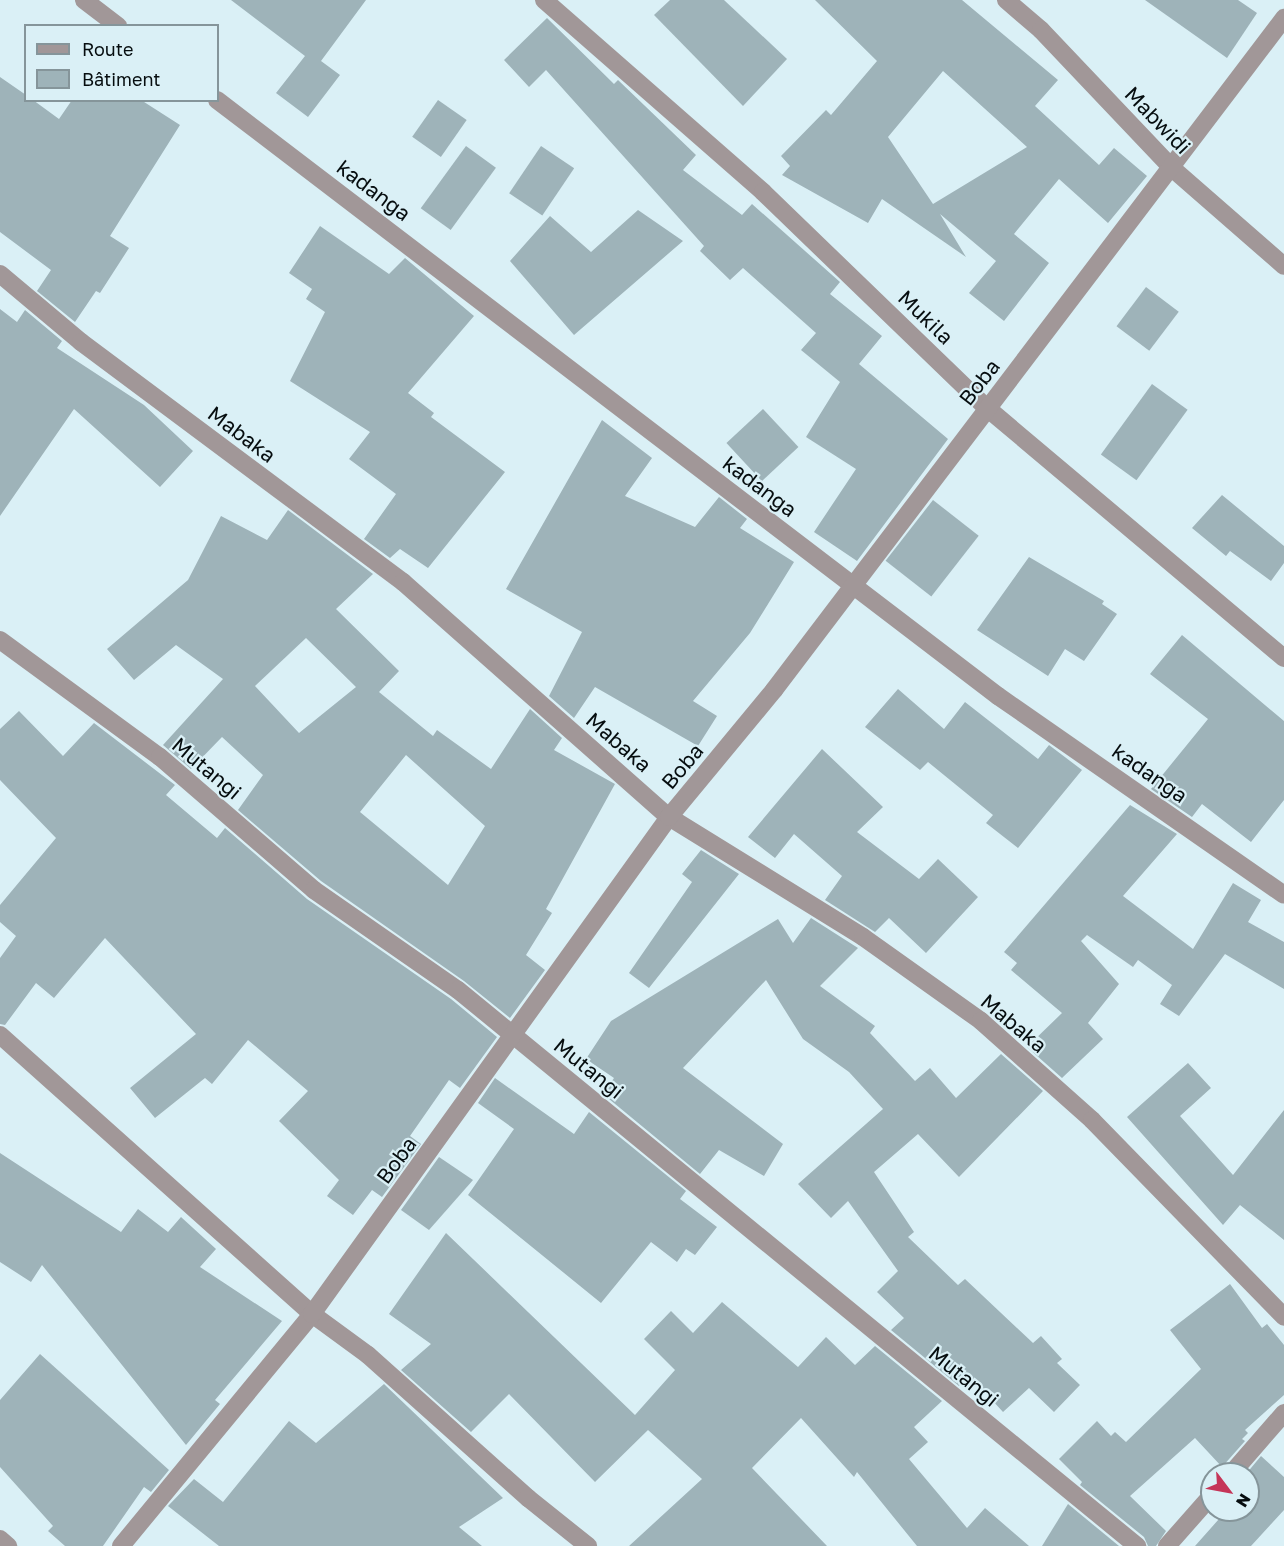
<!DOCTYPE html>
<html>
<head>
<meta charset="utf-8">
<style>
  body { margin:0 }
  #map { position:relative; width:1284px; height:1546px; overflow:hidden; background:#daf0f6; font-family:"Golos Text",sans-serif }
  div>[style] { position:absolute }
  [style*='--x'] { left:calc(var(--x)*1px); top:calc(var(--y)*1px); width:calc(var(--w)*1px); rotate:calc(var(--a)*1deg) }
  .building>* { inset:0; background:#9eb3b9; transform-origin:0 0 }
  .street>* { height:18px; margin:-9px; padding:0 9px; transform-origin:9px; border-radius:9px; background:#a19798 }
  span { translate:-50% -50%; white-space:nowrap; text-align:center; line-height:1.15; -webkit-text-stroke:4.5px #daf0f6; paint-order:stroke }
  .street-label { font-size:21px; color:#060d0f }
  .legend { position:absolute; left:24px; top:24px; width:195px; height:78px; box-sizing:border-box; background:#daf0f6; border:2px solid #85959a; margin:0; padding:8px 10px; list-style:none; font-size:18px; color:#060d0f }
  .legend li { display:flex; align-items:center; gap:12px; height:30px }
  .legend b { width:30px; border:2px solid #85959a }
  .north { position:absolute; left:1200px; top:1462px; width:60px; height:60px; box-sizing:border-box; background:#daf0f6; border:2px solid #85959a; border-radius:50%; rotate:122deg; font-size:16px; font-weight:700; line-height:24px; text-align:center; color:#060d0f }
  .north::after { content:''; display:block; margin:auto; width:21px; height:27px; background:#c53558; clip-path:polygon(50% 0,100% 100%,50% 72%,0 100%) }
</style>
</head>
<body>
<div id="map">
  <div class="building">
    <div style="clip-path:polygon(231px 0,366px 0,321px 61px,340px 75px,308px 117px,276px 93px,305px 56px)"></div>
    <div style="clip-path:polygon(670px 0,724px 0,787px 59px,743px 106px,654px 15px)"></div>
    <div style="clip-path:polygon(evenodd,815px 0,962px 0,1058px 80px,1035px 106px,1099px 165px,1114px 148px,1147px 176px,1108px 223px,1059px 179px,1014px 234px,1049px 263px,1004px 321px,969px 293px,996px 261px,940px 214px,966px 257px,882px 199px,868px 223px,782px 175px,790px 166px,781px 156px,826px 110px,831px 115px,877px 61px,815px 0,943px 71px,1027px 147px,933px 204px,888px 137px,943px 71px)"></div>
    <div style="clip-path:polygon(1145px 0,1238px 0,1257px 13px,1227px 58px)"></div>
    <div style="clip-path:polygon(547px 18px,614px 84px,618px 80px,696px 155px,683px 170px,742px 215px,752px 204px,840px 282px,830px 294px,882px 336px,859px 364px,948px 439px,857px 561px,814px 532px,856px 469px,806px 437px,840px 382px,801px 350px,816px 333px,743px 268px,730px 280px,700px 251px,704px 246px,546px 70px,529px 87px,504px 60px)"></div>
    <div style="clip-path:polygon(0 77px,26px 95px,26px 100px,33px 100px,59px 119px,72px 100px,141px 100px,180px 125px,110px 236px,129px 248px,100px 293px,96px 291px,75px 322px,37px 291px,51px 270px,0 232px)"></div>
    <div style="left:438px;top:100px;width:35px;height:45px;rotate:35deg"></div>
    <div style="left:466px;top:146px;width:37px;height:77px;rotate:36deg"></div>
    <div style="left:541px;top:146px;width:40px;height:57px;rotate:34deg"></div>
    <div style="clip-path:polygon(638px 210px,683px 241px,574px 335px,510px 261px,550px 216px,591px 252px)"></div>
    <div style="clip-path:polygon(320px 226px,389px 274px,405px 258px,474px 316px,408px 393px,434px 413px,431px 417px,505px 472px,428px 568px,400px 549px,390px 558px,364px 539px,396px 494px,349px 459px,370px 432px,290px 381px,325px 312px,306px 299px,312px 289px,289px 273px)"></div>
    <div style="left:1146px;top:287px;width:41px;height:49px;rotate:37deg"></div>
    <div style="clip-path:polygon(0 309px,17px 322px,25px 310px,62px 341px,57px 348px,144px 405px,193px 451px,160px 487px,74px 409px,0 516px)"></div>
    <div style="left:1152px;top:384px;width:44px;height:87px;rotate:36deg"></div>
    <div style="left:763px;top:409px;width:52px;height:50px;rotate:47deg"></div>
    <div style="clip-path:polygon(602px 420px,652px 458px,625px 496px,695px 527px,719px 497px,747px 519px,740px 528px,794px 562px,750px 633px,693px 701px,717px 716px,698px 746px,595px 687px,574px 718px,549px 696px,582px 632px,506px 589px)"></div>
    <div style="clip-path:polygon(1222px 495px,1284px 546px,1284px 563px,1271px 581px,1230px 551px,1226px 556px,1192px 528px)"></div>
    <div style="left:933px;top:500px;width:58px;height:77px;rotate:38deg"></div>
    <div style="clip-path:polygon(evenodd,288px 510px,373px 574px,336px 609px,399px 671px,379px 692px,433px 736px,437px 730px,491px 769px,530px 709px,562px 738px,554px 750px,615px 784px,546px 909px,552px 913px,526px 955px,545px 970px,510px 1018px,464px 981px,321px 881px,238px 810px,263px 775px,222px 737px,191px 769px,163px 745px,223px 679px,176px 645px,134px 680px,107px 649px,188px 580px,221px 516px,267px 540px,288px 510px,306px 638px,356px 687px,299px 733px,255px 686px,306px 638px,288px 510px,406px 755px,485px 826px,448px 885px,360px 812px,406px 755px)"></div>
    <div style="clip-path:polygon(1029px 557px,1104px 601px,1102px 604px,1117px 614px,1084px 661px,1065px 649px,1048px 676px,977px 630px)"></div>
    <div style="clip-path:polygon(1182px 635px,1284px 721px,1284px 800px,1251px 842px,1202px 804px,1192px 817px,1151px 789px,1208px 719px,1150px 674px)"></div>
    <div style="clip-path:polygon(898px 689px,944px 729px,965px 702px,1038px 759px,1049px 745px,1082px 770px,1018px 848px,986px 823px,993px 815px,928px 762px,920px 770px,865px 727px)"></div>
    <div style="clip-path:polygon(19px 711px,63px 756px,94px 723px,175px 785px,166px 795px,217px 838px,225px 828px,307px 899px,451px 999px,497px 1037px,460px 1088px,449px 1080px,410px 1136px,421px 1144px,382px 1197px,372px 1190px,353px 1215px,327px 1196px,339px 1180px,279px 1121px,308px 1091px,248px 1040px,212px 1084px,205px 1078px,155px 1118px,130px 1088px,196px 1034px,105px 938px,54px 998px,36px 983px,5px 1025px,0 1024px,0 958px,16px 936px,0 922px,0 905px,56px 838px,0 780px,0 729px)"></div>
    <div style="clip-path:polygon(822px 749px,883px 807px,857px 832px,919px 879px,938px 859px,978px 897px,926px 953px,889px 918px,875px 932px,825px 900px,842px 876px,794px 834px,775px 858px,748px 837px)"></div>
    <div style="clip-path:polygon(1130px 805px,1177px 834px,1123px 896px,1193px 949px,1233px 883px,1261px 900px,1248px 922px,1284px 942px,1284px 989px,1225px 954px,1179px 1016px,1160px 1004px,1172px 985px,1138px 960px,1133px 967px,1087px 935px,1081px 941px,1119px 984px,1088px 1023px,1103px 1039px,1062px 1078px,1027px 1047px,1062px 1013px,1011px 970px,1017px 963px,1004px 952px)"></div>
    <div style="clip-path:polygon(701px 850px,739px 874px,649px 988px,629px 973px,692px 882px,682px 874px)"></div>
    <div style="clip-path:polygon(811px 918px,858px 948px,820px 986px,875px 1026px,870px 1033px,915px 1081px,930px 1068px,956px 1098px,1001px 1054px,1043px 1091px,959px 1177px,918px 1134px,874px 1172px,914px 1232px,908px 1237px,958px 1285px,965px 1279px,1033px 1343px,1041px 1336px,1062px 1359px,1057px 1363px,1080px 1385px,1054px 1412px,1029px 1388px,1003px 1412px,970px 1376px,959px 1386px,891px 1330px,904px 1318px,877px 1292px,898px 1271px,848px 1201px,831px 1218px,798px 1184px,883px 1109px,849px 1072px,803px 1039px,766px 980px,683px 1068px,783px 1144px,764px 1176px,719px 1150px,700px 1174px,603px 1094px,614px 1078px,586px 1059px,611px 1021px,778px 919px,793px 943px)"></div>
    <div style="clip-path:polygon(1188px 1063px,1211px 1088px,1180px 1116px,1233px 1175px,1284px 1110px,1284px 1240px,1240px 1205px,1223px 1225px,1127px 1117px)"></div>
    <div style="clip-path:polygon(495px 1078px,574px 1134px,589px 1112px,686px 1191px,680px 1199px,717px 1227px,695px 1255px,686px 1249px,677px 1262px,651px 1242px,601px 1303px,468px 1195px,514px 1129px,478px 1103px)"></div>
    <div style="clip-path:polygon(0 1153px,121px 1232px,138px 1209px,168px 1232px,181px 1217px,216px 1249px,200px 1267px,282px 1321px,215px 1400px,220px 1404px,186px 1445px,42px 1265px,31px 1282px,0 1262px)"></div>
    <div style="clip-path:polygon(439px 1157px,473px 1180px,429px 1230px,401px 1210px)"></div>
    <div style="clip-path:polygon(446px 1233px,635px 1415px,675px 1370px,644px 1339px,671px 1311px,693px 1333px,722px 1302px,798px 1367px,826px 1337px,855px 1365px,875px 1346px,942px 1401px,914px 1427px,928px 1442px,909px 1459px,967px 1528px,985px 1508px,1029px 1546px,917px 1546px,857px 1472px,854px 1477px,801px 1418px,752px 1468px,827px 1546px,629px 1546px,702px 1479px,648px 1430px,595px 1482px,509px 1394px,471px 1432px,401px 1370px,431px 1344px,389px 1314px)"></div>
    <div style="clip-path:polygon(1230px 1284px,1262px 1328px,1267px 1324px,1284px 1345px,1284px 1395px,1245px 1430px,1248px 1433px,1242px 1439px,1245px 1441px,1222px 1467px,1195px 1438px,1130px 1496px,1166px 1531px,1156px 1546px,1148px 1546px,1144px 1537px,1080px 1485px,1082px 1482px,1059px 1459px,1097px 1421px,1111px 1436px,1115px 1432px,1126px 1442px,1201px 1369px,1170px 1330px)"></div>
    <div style="clip-path:polygon(40px 1354px,169px 1470px,151px 1492px,144px 1487px,103px 1546px,65px 1546px,48px 1531px,53px 1526px,0 1467px,0 1400px)"></div>
    <div style="clip-path:polygon(384px 1384px,503px 1498px,459px 1527px,482px 1546px,219px 1546px,168px 1506px,194px 1479px,223px 1502px,289px 1421px,316px 1443px)"></div>
    <div style="clip-path:polygon(1261px 1456px,1284px 1477px,1284px 1510px,1251px 1546px,1195px 1546px,1227px 1510px,1248px 1510px,1246px 1474px)"></div>
    <div style="clip-path:polygon(1068px 1504px,1119px 1546px,1042px 1546px)"></div>
  </div>
  <div class="street">
    <div style="--x:84;--y:0;--w:43;--a:37.4"></div>
    <div style="--x:544;--y:0;--w:291;--a:41.2"></div>
    <div style="--x:763;--y:192;--w:311;--a:44"></div>
    <div style="--x:987;--y:408;--w:388;--a:40.1"></div>
    <div style="--x:1006;--y:0;--w:46;--a:40.6"></div>
    <div style="--x:1041;--y:30;--w:192;--a:46.5"></div>
    <div style="--x:1173;--y:169;--w:147;--a:41.1"></div>
    <div style="--x:217;--y:100;--w:982;--a:37.35"></div>
    <div style="--x:998;--y:696;--w:348;--a:34.8"></div>
    <div style="--x:0;--y:274;--w:106;--a:40"></div>
    <div style="--x:81;--y:342;--w:402;--a:36.7"></div>
    <div style="--x:403;--y:582;--w:355;--a:41.5"></div>
    <div style="--x:669;--y:817;--w:228;--a:31.7"></div>
    <div style="--x:863;--y:937;--w:145;--a:35.4"></div>
    <div style="--x:981;--y:1021;--w:149;--a:41.7"></div>
    <div style="--x:1092;--y:1120;--w:275;--a:45.7"></div>
    <div style="--x:0;--y:640;--w:198;--a:36.2"></div>
    <div style="--x:160;--y:757;--w:203;--a:40.8"></div>
    <div style="--x:314;--y:890;--w:175;--a:34.8"></div>
    <div style="--x:458;--y:990;--w:878;--a:39.31"></div>
    <div style="--x:0;--y:1035;--w:419;--a:41.8"></div>
    <div style="--x:312;--y:1314;--w:69;--a:36.2"></div>
    <div style="--x:368;--y:1355;--w:215;--a:41.8"></div>
    <div style="--x:528;--y:1498;--w:77;--a:38.7"></div>
    <div style="--x:1231;--y:1474;--w:81;--a:-49"></div>
    <div style="--x:0;--y:1539;--w:11;--a:41"></div>
    <div style="--x:121;--y:1546;--w:301;--a:-50.5"></div>
    <div style="--x:312;--y:1314;--w:612;--a:-54.31"></div>
    <div style="--x:669;--y:817;--w:165;--a:-50.4"></div>
    <div style="--x:774;--y:690;--w:844;--a:-52.8"></div>
    <div style="--x:1167;--y:1546;--w:68;--a:-48.6"></div>
  </div>
  <div class="street-label">
    <span style="left:1158px;top:120px;rotate:46deg">Mabwidi</span>
    <span style="left:374px;top:190px;rotate:37deg">kadanga</span>
    <span style="left:926px;top:317px;rotate:44deg">Mukila</span>
    <span style="left:979px;top:382px;rotate:-52deg">Boba</span>
    <span style="left:242px;top:434px;rotate:37deg">Mabaka</span>
    <span style="left:760px;top:486px;rotate:37deg">kadanga</span>
    <span style="left:619px;top:742px;rotate:41deg">Mabaka</span>
    <span style="left:682px;top:766px;rotate:-50deg">Boba</span>
    <span style="left:207px;top:768px;rotate:40deg">Mutangi</span>
    <span style="left:1150px;top:773px;rotate:35deg">kadanga</span>
    <span style="left:1014px;top:1023px;rotate:40deg">Mabaka</span>
    <span style="left:589px;top:1068px;rotate:39deg">Mutangi</span>
    <span style="left:396px;top:1160px;rotate:-54deg">Boba</span>
    <span style="left:964px;top:1376px;rotate:39deg">Mutangi</span>
  </div>
  <ul class="legend">
  <li><b style="height:8px;background:#a19798"></b>Route</li>
  <li><b style="height:16px;background:#9eb3b9"></b>Bâtiment</li>
  </ul>
  <div class="north">N</div>
</div>
</body>
</html>
